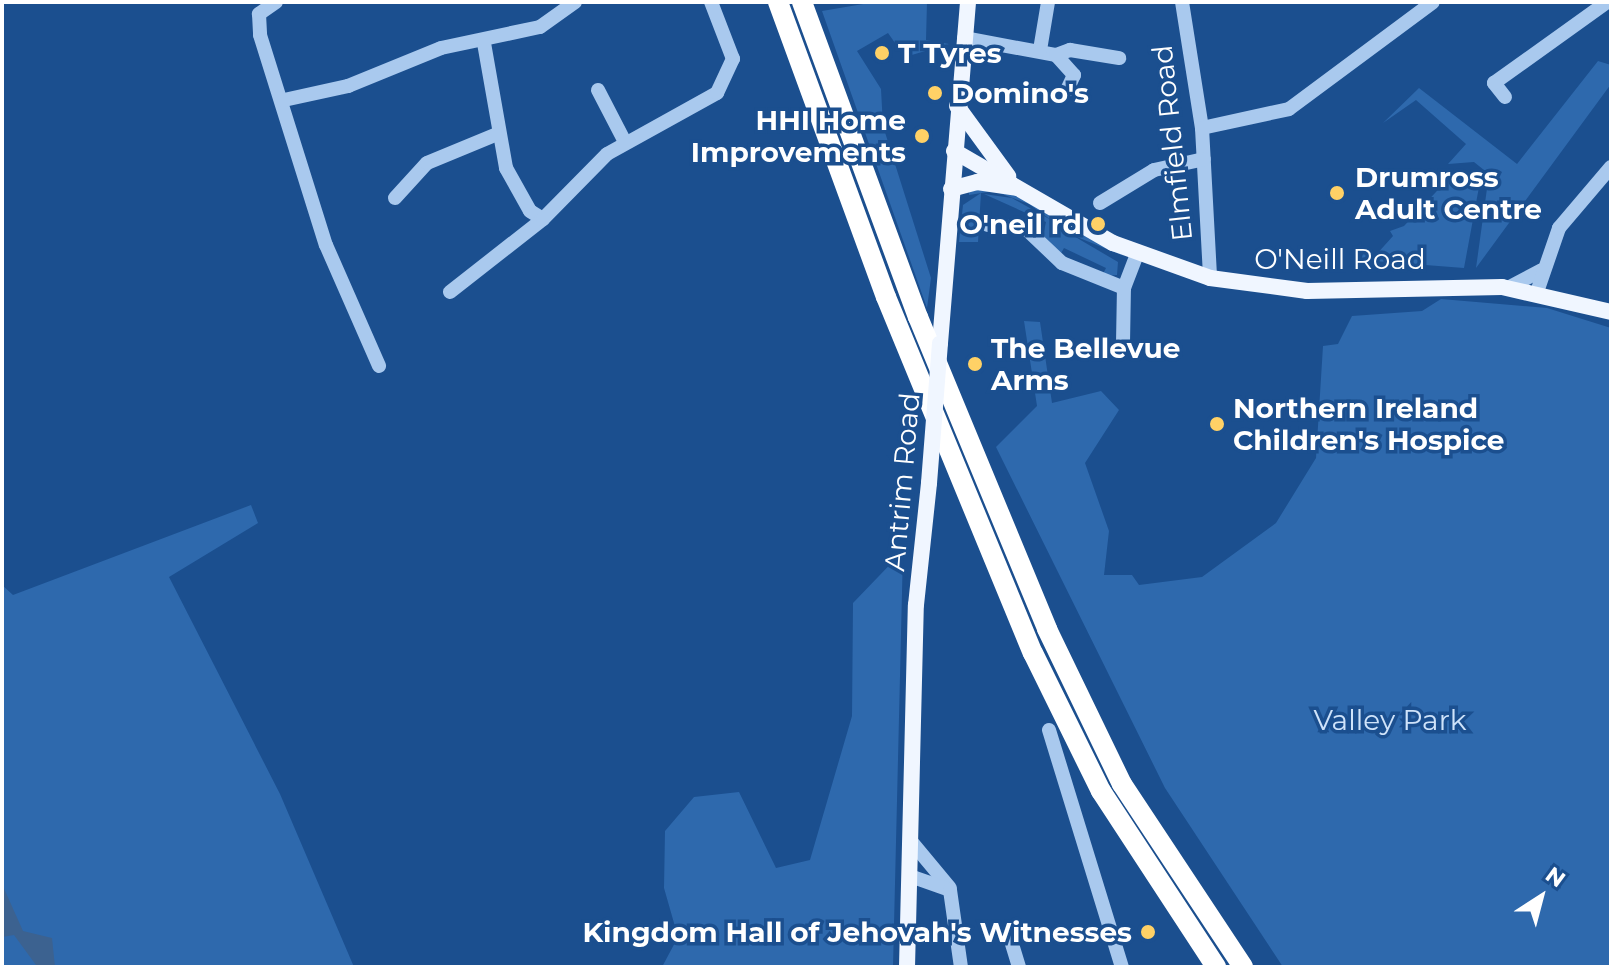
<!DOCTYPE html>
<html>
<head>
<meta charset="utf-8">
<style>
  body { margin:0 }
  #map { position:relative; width:1613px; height:969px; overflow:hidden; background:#1b4f8f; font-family:Montserrat,sans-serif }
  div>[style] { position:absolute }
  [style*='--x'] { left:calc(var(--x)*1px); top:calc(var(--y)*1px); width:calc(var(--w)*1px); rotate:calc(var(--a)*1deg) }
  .green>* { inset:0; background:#2e69ad }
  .water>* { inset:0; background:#3c6290 }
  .minor>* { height:14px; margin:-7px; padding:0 7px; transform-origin:7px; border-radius:7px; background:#a9c9ee }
  .major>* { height:16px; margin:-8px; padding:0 8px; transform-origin:8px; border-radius:8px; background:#f0f6ff }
  .highway>* { height:20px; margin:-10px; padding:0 10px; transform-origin:10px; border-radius:10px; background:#fff }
  .major-bridge>* { height:16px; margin:-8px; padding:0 8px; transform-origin:8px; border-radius:8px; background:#f0f6ff }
  .dots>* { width:22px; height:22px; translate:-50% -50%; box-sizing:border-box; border:4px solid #1b4f8f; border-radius:50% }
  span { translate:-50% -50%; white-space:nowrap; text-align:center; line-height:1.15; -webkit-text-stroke:7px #1b4f8f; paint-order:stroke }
  .poi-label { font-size:28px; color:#fff; font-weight:700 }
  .left { translate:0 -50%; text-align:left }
  .right { translate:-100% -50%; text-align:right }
  .street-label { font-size:28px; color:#fff }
  .park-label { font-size:28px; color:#cfe3fa }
  .frame { position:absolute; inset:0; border:4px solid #fff; pointer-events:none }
  .north { position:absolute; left:1501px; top:857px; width:80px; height:80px; -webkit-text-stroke:6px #1b4f8f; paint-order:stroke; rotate:36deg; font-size:22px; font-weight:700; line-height:32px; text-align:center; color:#fff }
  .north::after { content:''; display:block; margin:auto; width:28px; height:36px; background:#fff; clip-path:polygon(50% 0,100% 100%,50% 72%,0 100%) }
</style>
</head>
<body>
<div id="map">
  <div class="green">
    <div style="clip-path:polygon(875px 2px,927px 2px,926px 40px,949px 44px,905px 57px,888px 33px,857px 51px,881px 89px,883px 126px,931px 278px,927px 308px,822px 11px)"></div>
    <div style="clip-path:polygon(1598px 61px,1611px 65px,1611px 84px,1476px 268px,1489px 174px,1474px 162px,1448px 164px,1466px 144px,1416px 100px,1383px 123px,1419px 88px,1517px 164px)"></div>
    <div style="clip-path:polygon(1468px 172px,1479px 187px,1464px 268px,1361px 260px,1365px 248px,1375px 256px,1393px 236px,1390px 231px,1404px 226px,1451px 176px)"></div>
    <div style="clip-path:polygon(969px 187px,1011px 192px,1124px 256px,1072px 235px,1118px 262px,1117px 275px,1102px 276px,1106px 268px,1064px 248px,1060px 255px,1043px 236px,1046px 222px,984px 194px,1012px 198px,1051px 220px,1029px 204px,994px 191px,969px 195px)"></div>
    <div style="clip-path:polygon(981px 193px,978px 242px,959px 242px,963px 205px)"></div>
    <div style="clip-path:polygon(1441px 299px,1547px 308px,1611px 328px,1611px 967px,1283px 967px,1165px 788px,996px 447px,1037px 406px,1024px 321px,1040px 322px,1052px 403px,1101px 391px,1119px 410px,1085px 463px,1109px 531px,1104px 575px,1132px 575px,1139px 585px,1202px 577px,1276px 523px,1316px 458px,1323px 346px,1338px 344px,1352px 316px,1422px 311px)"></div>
    <div style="clip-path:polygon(251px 505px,258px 523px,169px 577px,280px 794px,354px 967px,2px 967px,2px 585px,13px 595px)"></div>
    <div style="clip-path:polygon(903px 551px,893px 967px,662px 967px,678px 937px,664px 888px,665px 831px,694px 797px,739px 792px,776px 868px,810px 860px,852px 716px,853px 603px)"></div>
  </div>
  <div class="water">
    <div style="clip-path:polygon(2px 884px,23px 931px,52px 938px,55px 967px,36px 965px,14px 935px,2px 937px)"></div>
  </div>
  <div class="minor">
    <div style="--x:276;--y:2;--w:21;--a:145"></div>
    <div style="--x:259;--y:14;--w:21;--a:87"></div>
    <div style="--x:260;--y:35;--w:220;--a:72.6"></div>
    <div style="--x:326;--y:245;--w:132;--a:66.3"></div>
    <div style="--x:1182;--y:2;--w:128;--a:81"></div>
    <div style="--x:1202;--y:128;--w:150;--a:86.9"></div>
    <div style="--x:964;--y:38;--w:94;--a:10.5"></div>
    <div style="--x:1056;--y:55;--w:27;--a:48"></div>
    <div style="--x:1074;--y:75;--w:17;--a:115"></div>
    <div style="--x:484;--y:43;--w:127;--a:80"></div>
    <div style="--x:506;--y:168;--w:49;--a:60.8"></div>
    <div style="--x:530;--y:211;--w:15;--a:32"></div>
    <div style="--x:1040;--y:50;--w:49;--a:-80.5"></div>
    <div style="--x:1056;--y:55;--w:15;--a:-20"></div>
    <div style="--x:1070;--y:50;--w:50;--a:9.3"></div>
    <div style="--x:598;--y:90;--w:59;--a:62.6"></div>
    <div style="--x:1505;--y:97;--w:18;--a:-128"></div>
    <div style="--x:1494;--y:83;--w:139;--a:-35.6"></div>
    <div style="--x:284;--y:100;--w:66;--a:-12.3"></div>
    <div style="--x:348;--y:86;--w:100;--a:-22.2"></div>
    <div style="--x:441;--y:48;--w:101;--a:-12"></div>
    <div style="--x:540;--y:27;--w:43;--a:-35.5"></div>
    <div style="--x:1202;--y:128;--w:89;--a:-12.3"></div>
    <div style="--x:1289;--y:109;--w:179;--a:-36.6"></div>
    <div style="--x:395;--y:198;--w:47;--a:-47.6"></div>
    <div style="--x:427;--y:163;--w:74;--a:-22.4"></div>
    <div style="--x:1100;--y:203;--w:63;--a:-31.4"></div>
    <div style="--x:1154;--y:170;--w:51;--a:-12.4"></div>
    <div style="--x:988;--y:225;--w:37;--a:5"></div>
    <div style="--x:1025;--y:228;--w:51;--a:43.4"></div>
    <div style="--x:1062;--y:263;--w:67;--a:22"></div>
    <div style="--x:1508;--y:288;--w:38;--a:-28"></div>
    <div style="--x:450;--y:292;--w:118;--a:-38.1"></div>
    <div style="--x:543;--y:219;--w:91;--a:-45.4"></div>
    <div style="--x:607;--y:154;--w:126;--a:-29"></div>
    <div style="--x:717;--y:93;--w:38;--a:-65"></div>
    <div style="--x:733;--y:59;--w:61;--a:-111.1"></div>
    <div style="--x:1537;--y:292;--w:68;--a:-71"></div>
    <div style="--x:1559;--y:228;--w:80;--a:-49.6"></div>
    <div style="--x:1123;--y:343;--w:55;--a:-89"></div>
    <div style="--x:1124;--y:288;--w:36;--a:-69"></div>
    <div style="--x:1049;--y:730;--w:248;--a:72.9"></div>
    <div style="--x:910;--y:840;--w:62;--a:50.2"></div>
    <div style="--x:910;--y:876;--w:42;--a:19.3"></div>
    <div style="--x:950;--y:890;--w:78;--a:81.9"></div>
    <div style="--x:1008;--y:931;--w:38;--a:73"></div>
  </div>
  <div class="major">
    <div style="--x:957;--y:106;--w:87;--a:53.9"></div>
    <div style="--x:954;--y:151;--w:184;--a:30.1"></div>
    <div style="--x:1113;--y:243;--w:103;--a:19.8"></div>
    <div style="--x:1210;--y:278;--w:98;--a:7.6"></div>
    <div style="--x:1307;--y:291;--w:195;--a:-1.2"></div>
    <div style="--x:1502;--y:287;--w:112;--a:12.9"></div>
    <div style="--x:951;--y:189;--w:27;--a:-15"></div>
    <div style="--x:977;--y:182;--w:40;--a:8.5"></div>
    <div style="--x:940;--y:343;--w:342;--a:-85.3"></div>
    <div style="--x:907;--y:967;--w:362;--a:-88.6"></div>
    <div style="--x:916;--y:605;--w:123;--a:-83.9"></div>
  </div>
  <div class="highway">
    <div style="--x:778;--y:2;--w:314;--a:69.9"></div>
    <div style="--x:886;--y:297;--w:385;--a:67.6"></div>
    <div style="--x:1033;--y:653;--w:154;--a:63.8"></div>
    <div style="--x:1101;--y:791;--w:210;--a:56.8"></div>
    <div style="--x:802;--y:2;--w:336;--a:69.8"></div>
    <div style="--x:918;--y:317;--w:338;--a:67.5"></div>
    <div style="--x:1047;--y:629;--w:172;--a:64.2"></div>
    <div style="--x:1122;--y:784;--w:219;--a:56.5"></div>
  </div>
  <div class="major-bridge">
    <div style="--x:929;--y:483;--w:140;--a:-85.5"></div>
  </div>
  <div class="dots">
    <div style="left:882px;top:53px;background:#ffd166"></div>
    <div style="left:935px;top:93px;background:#ffd166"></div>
    <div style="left:922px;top:136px;background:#ffd166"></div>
    <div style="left:1337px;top:193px;background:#ffd166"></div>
    <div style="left:1098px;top:224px;background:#ffd166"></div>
    <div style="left:975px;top:364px;background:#ffd166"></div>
    <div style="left:1217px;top:424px;background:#ffd166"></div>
    <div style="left:1148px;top:932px;background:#ffd166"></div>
  </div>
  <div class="poi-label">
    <span class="left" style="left:898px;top:53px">T Tyres</span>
    <span class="left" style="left:951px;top:93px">Domino's</span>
    <span class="right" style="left:906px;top:136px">HHI Home<br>Improvements</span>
    <span class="left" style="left:1355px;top:193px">Drumross<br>Adult Centre</span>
    <span class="right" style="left:1082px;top:224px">O'neil rd</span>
    <span class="left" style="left:991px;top:364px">The Bellevue<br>Arms</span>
    <span class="left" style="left:1233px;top:424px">Northern Ireland<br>Children's Hospice</span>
    <span class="right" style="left:1132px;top:932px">Kingdom Hall of Jehovah's Witnesses</span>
  </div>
  <div class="street-label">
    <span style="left:1172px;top:143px;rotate:-96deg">Elmfield Road</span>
    <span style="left:1340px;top:259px">O'Neill Road</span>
    <span style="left:902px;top:482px;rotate:-85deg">Antrim Road</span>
  </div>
  <div class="park-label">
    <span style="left:1390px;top:720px">Valley Park</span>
  </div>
  <div class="frame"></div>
  <div class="north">N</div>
</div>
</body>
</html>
